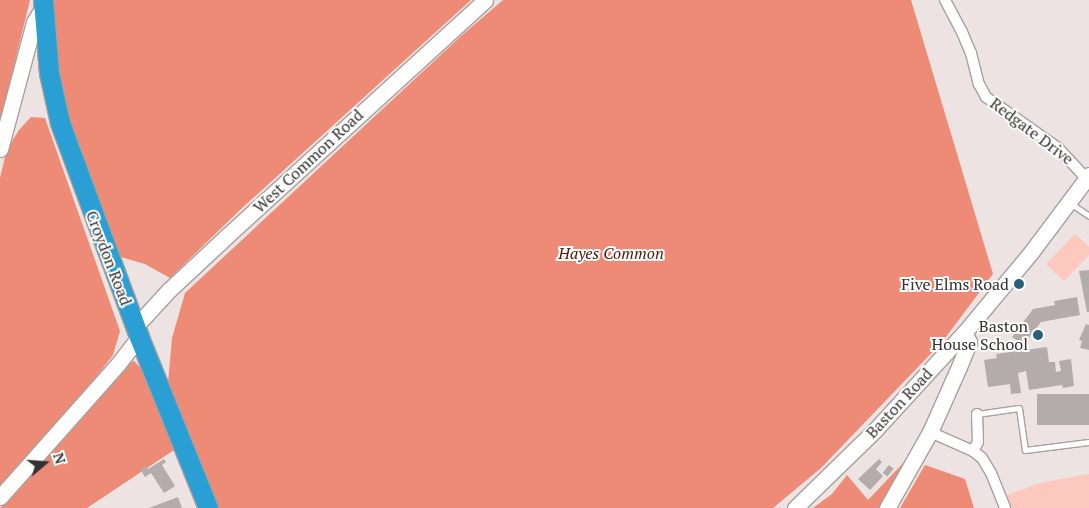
<!DOCTYPE html>
<html>
<head>
<meta charset="utf-8">
<style>
  body { margin:0 }
  #map { position:relative; width:1089px; height:508px; overflow:hidden; background:#ece3e2; font-family:"PT Serif",serif }
  div>[style] { position:absolute }
  [style*='--x'] { left:calc(var(--x)*1px); top:calc(var(--y)*1px); width:calc(var(--w)*1px); rotate:calc(var(--a)*1deg) }
  .green>* { inset:0; background:#fdc8bd }
  .forest>* { inset:0; background:#ee8b77 }
  .building>* { inset:0; background:#b4acaa; transform-origin:0 0 }
  .roads { filter:drop-shadow(1px 0 #a8a09e) drop-shadow(-1px 0 #a8a09e) drop-shadow(0 1px #a8a09e) drop-shadow(0 -1px #a8a09e) }
  .lane>* { height:5px; margin:-2.5px; padding:0 2.5px; transform-origin:2.5px; border-radius:2.5px; background:#fff }
  .street>* { height:10px; margin:-5px; padding:0 5px; transform-origin:5px; border-radius:5px; background:#fff }
  .secondary>* { height:15px; margin:-7.5px; padding:0 7.5px; transform-origin:7.5px; border-radius:7.5px; background:#fff }
  .highway>* { height:19px; margin:-9.5px; padding:0 9.5px; transform-origin:9.5px; border-radius:9.5px; background:#2a9fd3 }
  .dots>* { width:14px; height:14px; translate:-50% -50%; box-sizing:border-box; border:2px solid #fff; border-radius:50% }
  span { translate:-50% -50%; white-space:nowrap; text-align:center; line-height:1.15; -webkit-text-stroke:4px #fff; paint-order:stroke }
  .street-label { font-size:16px; color:#343130 }
  .park-label { font-size:16px; color:#52150b; font-style:italic }
  .poi-label { font-size:16px; color:#343130 }
  .right { translate:-100% -50%; text-align:right }
  .north { position:absolute; left:20px; top:438px; width:50px; height:50px; -webkit-text-stroke:4px #fff; paint-order:stroke; rotate:72deg; font-size:14px; font-weight:700; line-height:20px; text-align:center; color:#343130 }
  .north::after { content:''; display:block; margin:auto; width:18px; height:22px; background:#343130; clip-path:polygon(50% 0,100% 100%,50% 72%,0 100%) }
</style>
</head>
<body>
<div id="map">
  <div class="green">
    <div style="clip-path:polygon(1075px 234px,1089px 247px,1089px 255px,1064px 281px,1046px 264px)"></div>
    <div style="clip-path:polygon(1089px 474px,1089px 508px,1006px 508px,1002px 497px,1040px 483px)"></div>
  </div>
  <div class="forest">
    <div style="clip-path:polygon(0 0,30px 0,0 123px)"></div>
    <div style="clip-path:polygon(53px 0,471px 0,241px 209px,170px 278px,145px 264px,117px 256px,66px 113px,56px 64px)"></div>
    <div style="clip-path:polygon(503px 0,911px 0,993px 274px,943px 341px,821px 468px,773px 508px,217px 508px,168px 383px,172px 338px,185px 293px,461px 36px)"></div>
    <div style="clip-path:polygon(31px 117px,45px 118px,120px 331px,113px 355px,76px 403px,0 486px,0 178px,7px 149px,19px 130px)"></div>
    <div style="clip-path:polygon(134px 361px,142px 369px,174px 450px,87px 508px,0 508px,121px 366px)"></div>
    <div style="clip-path:polygon(906px 460px,881px 508px,813px 508px,832px 494px,847px 475px,868px 500px)"></div>
    <div style="clip-path:polygon(925px 465px,965px 479px,974px 508px,900px 508px)"></div>
  </div>
  <div class="building">
    <div style="clip-path:polygon(1089px 270px,1089px 312px,1087px 312px,1079px 271px)"></div>
    <div style="clip-path:polygon(1077px 297px,1080px 315px,1041px 322px,1023px 345px,1012px 337px,1033px 309px,1055px 305px,1054px 301px)"></div>
    <div style="clip-path:polygon(1086px 324px,1089px 325px,1089px 350px,1080px 348px,1082px 341px,1079px 340px)"></div>
    <div style="clip-path:polygon(1047px 347px,1049px 362px,1055px 362px,1056px 372px,1061px 371px,1059px 361px,1071px 359px,1074px 386px,1063px 388px,1062px 385px,1029px 390px,1026px 371px,1018px 373px,1021px 393px,1011px 394px,1010px 384px,988px 387px,984px 360px,997px 358px,996px 354px)"></div>
    <div style="left:1089px;top:394px;width:31px;height:52px;rotate:90deg"></div>
    <div style="clip-path:polygon(164px 459px,166px 462px,162px 465px,175px 486px,164px 493px,151px 473px,145px 477px,140px 469px,146px 466px,148px 469px)"></div>
    <div style="clip-path:polygon(879px 459px,882px 462px,876px 469px,883px 476px,870px 490px,858px 479px)"></div>
    <div style="left:889px;top:465px;width:6px;height:10px;rotate:39deg"></div>
    <div style="clip-path:polygon(178px 497px,182px 508px,149px 508px)"></div>
  </div>
  <div class="roads">
    <div class="lane">
      <div style="--x:1070;--y:203;--w:23;--a:34"></div>
      <div style="--x:977;--y:414;--w:42;--a:-8.1"></div>
      <div style="--x:1019;--y:408;--w:42;--a:81.9"></div>
      <div style="--x:1025;--y:450;--w:64;--a:-7.1"></div>
    </div>
    <div class="street">
      <div style="--x:945;--y:0;--w:36;--a:62"></div>
      <div style="--x:962;--y:32;--w:23;--a:67"></div>
      <div style="--x:971;--y:53;--w:32;--a:76"></div>
      <div style="--x:979;--y:84;--w:15;--a:62"></div>
      <div style="--x:986;--y:97;--w:88;--a:35.3"></div>
      <div style="--x:1058;--y:148;--w:41;--a:47"></div>
      <div style="--x:930;--y:432;--w:47;--a:23.8"></div>
      <div style="--x:973;--y:451;--w:11;--a:38"></div>
      <div style="--x:982;--y:458;--w:17;--a:59"></div>
      <div style="--x:991;--y:473;--w:38;--a:68"></div>
      <div style="--x:973;--y:451;--w:10;--a:-61"></div>
      <div style="--x:978;--y:442;--w:28;--a:-92"></div>
    </div>
    <div class="secondary">
      <div style="--x:0;--y:149;--w:131;--a:-75"></div>
      <div style="--x:34;--y:22;--w:9;--a:-58"></div>
      <div style="--x:39;--y:14;--w:5;--a:-22"></div>
      <div style="--x:135;--y:327;--w:50;--a:-47.4"></div>
      <div style="--x:169;--y:290;--w:81;--a:-43"></div>
      <div style="--x:228;--y:235;--w:348;--a:-42.4"></div>
      <div style="--x:0;--y:497;--w:178;--a:-48.4"></div>
      <div style="--x:118;--y:364;--w:34;--a:-52"></div>
      <div style="--x:795;--y:508;--w:112;--a:-44.3"></div>
      <div style="--x:875;--y:430;--w:132;--a:-47.5"></div>
      <div style="--x:964;--y:333;--w:107;--a:-50.3"></div>
      <div style="--x:1032;--y:251;--w:95;--a:-53.1"></div>
      <div style="--x:887;--y:508;--w:87;--a:-60.5"></div>
      <div style="--x:930;--y:432;--w:71;--a:-66"></div>
      <div style="--x:959;--y:367;--w:27;--a:-68"></div>
      <div style="--x:969;--y:342;--w:10;--a:-119"></div>
    </div>
    <div class="highway">
      <div style="--x:43;--y:0;--w:73;--a:85.3"></div>
      <div style="--x:49;--y:73;--w:51;--a:77.6"></div>
      <div style="--x:60;--y:123;--w:228;--a:69.7"></div>
      <div style="--x:139;--y:337;--w:184;--a:68"></div>
    </div>
  </div>
  <div class="dots">
    <div style="left:1019px;top:284px;background:#295f7a"></div>
    <div style="left:1038px;top:335px;background:#295f7a"></div>
  </div>
  <div class="street-label">
    <span style="left:1032px;top:131px;rotate:37deg">Redgate Drive</span>
    <span style="left:308px;top:161px;rotate:-43deg">West Common Road</span>
    <span style="left:109px;top:258px;rotate:69deg">Croydon Road</span>
    <span style="left:899px;top:403px;rotate:-47deg">Baston Road</span>
  </div>
  <div class="park-label">
    <span style="left:611px;top:253px">Hayes Common</span>
  </div>
  <div class="poi-label">
    <span class="right" style="left:1009px;top:284px">Five Elms Road</span>
    <span class="right" style="left:1028px;top:335px">Baston<br>House School</span>
  </div>
  <div class="north">N</div>
</div>
</body>
</html>
